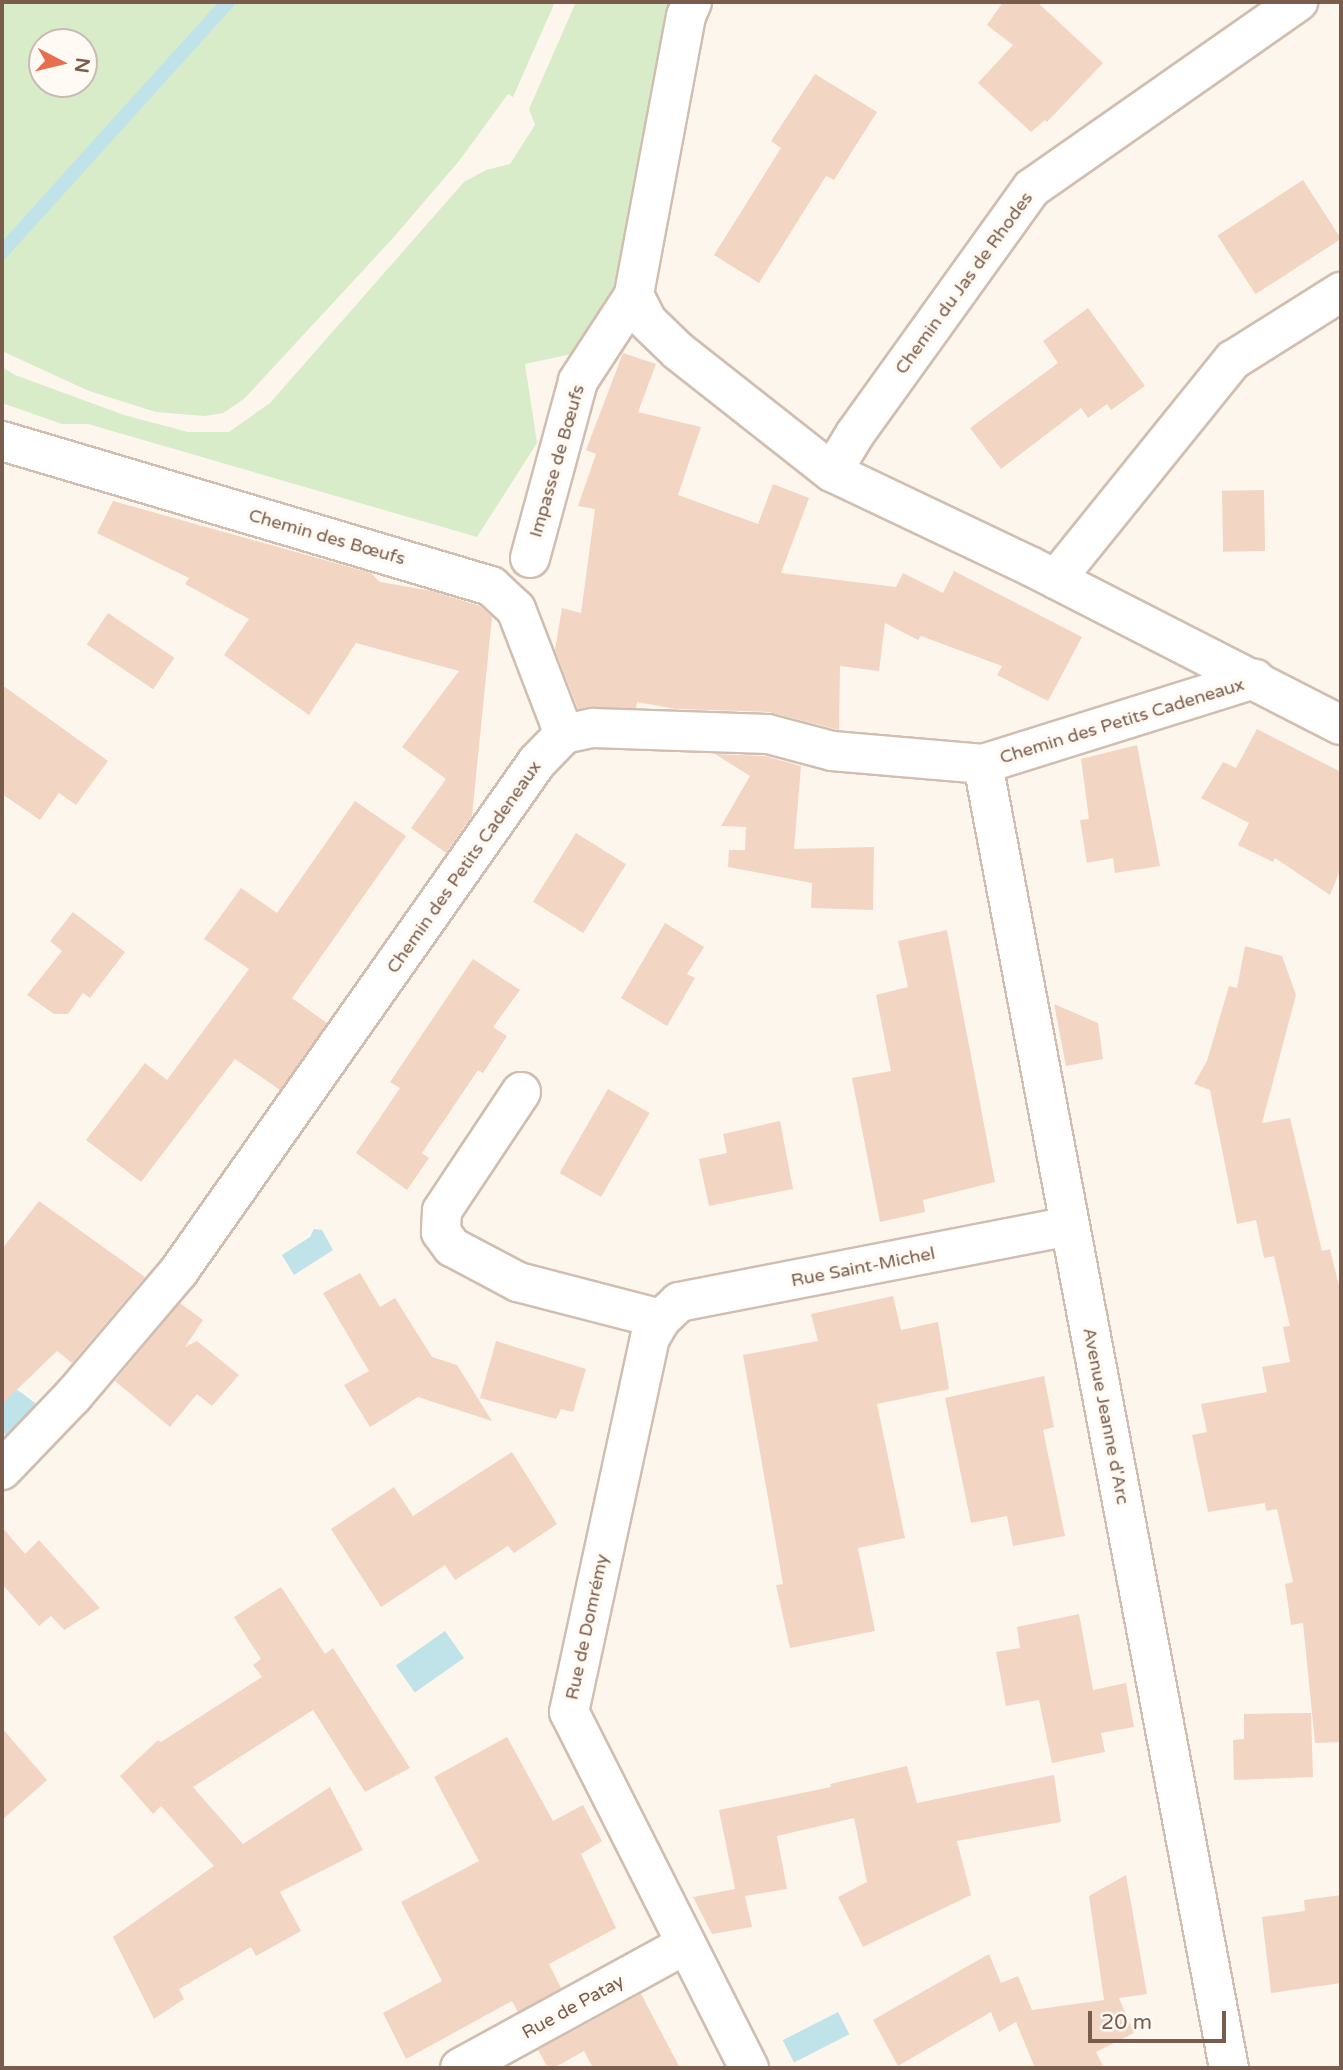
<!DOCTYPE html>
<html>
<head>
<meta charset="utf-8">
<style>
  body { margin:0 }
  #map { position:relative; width:1343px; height:2070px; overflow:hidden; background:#fdf6ec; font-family:"Varela Round",sans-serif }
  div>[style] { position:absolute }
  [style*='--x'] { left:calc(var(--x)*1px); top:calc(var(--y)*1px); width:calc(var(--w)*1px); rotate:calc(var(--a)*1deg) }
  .green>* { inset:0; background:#d8ecc9 }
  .water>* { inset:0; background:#bfe3e8; transform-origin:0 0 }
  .stream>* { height:14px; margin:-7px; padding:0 7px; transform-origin:7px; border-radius:7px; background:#bfe3e8 }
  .building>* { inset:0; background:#f3d5c3; transform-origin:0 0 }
  .roads { filter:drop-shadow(2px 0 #d1beb0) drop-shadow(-2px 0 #d1beb0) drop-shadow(0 2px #d1beb0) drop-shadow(0 -2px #d1beb0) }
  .minor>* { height:38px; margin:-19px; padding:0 19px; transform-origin:19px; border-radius:19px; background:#fff }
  span { translate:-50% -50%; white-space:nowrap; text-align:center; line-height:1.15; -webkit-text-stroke:7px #fffaf3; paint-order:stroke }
  .street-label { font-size:18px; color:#7a5c4d }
  .frame { position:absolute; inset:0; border:4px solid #7a5c4d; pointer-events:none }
  .north { position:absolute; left:28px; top:28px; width:70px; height:70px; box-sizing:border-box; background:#fffaf3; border:2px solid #cabbb1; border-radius:50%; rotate:97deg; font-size:19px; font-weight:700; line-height:28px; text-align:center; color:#7a5c4d }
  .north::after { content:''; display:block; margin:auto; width:24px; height:32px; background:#e76f51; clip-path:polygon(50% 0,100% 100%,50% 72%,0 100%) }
  .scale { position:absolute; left:1088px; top:2011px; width:138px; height:32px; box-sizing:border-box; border:4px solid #7a5c4d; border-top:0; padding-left:9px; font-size:21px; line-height:24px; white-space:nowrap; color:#7a5c4d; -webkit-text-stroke:5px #fffaf3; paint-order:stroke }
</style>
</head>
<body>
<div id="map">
  <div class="green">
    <div style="clip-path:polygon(evenodd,2px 2px,555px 2px,513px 97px,508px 94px,459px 161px,393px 238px,244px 399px,223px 413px,204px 416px,156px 412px,89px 391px,2px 351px,2px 2px,42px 42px,84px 42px,84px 84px,42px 84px,42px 42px)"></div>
    <div style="clip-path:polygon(576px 2px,681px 2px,612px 293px,581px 352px,525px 364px,537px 443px,477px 537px,88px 424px,62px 424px,2px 403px,2px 367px,15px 375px,124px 415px,188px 432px,229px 432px,270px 403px,464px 182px,486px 170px,510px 164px,535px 125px,529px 109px)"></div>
  </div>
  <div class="water">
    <div style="clip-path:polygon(314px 1229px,322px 1230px,333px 1250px,294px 1275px,282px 1255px,310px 1237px)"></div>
    <div style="clip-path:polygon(15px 1388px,42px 1408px,10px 1440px,2px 1431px,2px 1404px)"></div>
    <div style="left:445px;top:1631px;width:33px;height:60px;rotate:55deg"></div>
    <div style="left:838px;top:2012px;width:25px;height:62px;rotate:63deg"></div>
  </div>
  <div class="stream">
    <div style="--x:2;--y:252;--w:337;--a:-47.9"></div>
  </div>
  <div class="building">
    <div style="clip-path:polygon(1003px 2px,1037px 2px,1103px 63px,1047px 122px,1045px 120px,1031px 132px,978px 83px,1013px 45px,987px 25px)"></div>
    <div style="clip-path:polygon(815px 74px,877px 112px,834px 180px,826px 176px,759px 283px,714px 255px,781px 148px,771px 141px)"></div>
    <div style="left:1303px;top:180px;width:70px;height:102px;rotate:57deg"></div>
    <div style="clip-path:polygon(1088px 308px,1145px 386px,1111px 410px,1107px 404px,1088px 418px,1081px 408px,1001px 469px,970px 428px,1058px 363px,1043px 341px)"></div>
    <div style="clip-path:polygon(623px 353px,656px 364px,638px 412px,701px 427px,678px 495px,758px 524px,773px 484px,809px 498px,781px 573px,896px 587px,903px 573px,943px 593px,954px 571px,1082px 637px,1048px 701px,997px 675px,1002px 666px,921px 636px,918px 640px,885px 623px,879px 671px,840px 666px,839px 730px,769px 712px,676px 709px,637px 702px,636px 708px,578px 709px,555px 650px,562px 608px,581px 613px,595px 509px,578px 506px,596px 454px,586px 450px)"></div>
    <div style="left:1264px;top:490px;width:61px;height:42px;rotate:89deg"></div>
    <div style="clip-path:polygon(113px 501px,371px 573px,380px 582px,432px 591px,480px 606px,492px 617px,472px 816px,446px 853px,411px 828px,446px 779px,402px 747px,459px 671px,356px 643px,309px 715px,224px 655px,249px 619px,185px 584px,189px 578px,97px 533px)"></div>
    <div style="left:108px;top:613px;width:80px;height:38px;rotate:34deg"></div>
    <div style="clip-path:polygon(2px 685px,108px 761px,76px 805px,59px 793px,40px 820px,2px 794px)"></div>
    <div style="clip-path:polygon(1257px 729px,1341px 772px,1341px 868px,1330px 895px,1275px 858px,1273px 862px,1238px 845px,1249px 823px,1201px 798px,1223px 762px,1236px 768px)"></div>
    <div style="clip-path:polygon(1137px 745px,1160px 866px,1115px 873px,1113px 858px,1087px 863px,1080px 820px,1089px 819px,1081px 759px)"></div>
    <div style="clip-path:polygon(715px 754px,765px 756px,801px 766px,794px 849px,874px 847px,873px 910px,811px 908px,812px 883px,728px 867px,729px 850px,745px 850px,746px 827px,721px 826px,750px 776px)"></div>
    <div style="clip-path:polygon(355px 801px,406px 836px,292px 998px,327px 1023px,280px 1090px,235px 1059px,141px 1182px,86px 1140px,145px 1063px,167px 1080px,249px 969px,204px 939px,241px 888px,277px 913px)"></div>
    <div style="left:576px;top:833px;width:59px;height:81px;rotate:32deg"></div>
    <div style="clip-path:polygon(73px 912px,125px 952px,90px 998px,83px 993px,68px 1014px,54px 1014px,27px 995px,62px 951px,50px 941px)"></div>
    <div style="clip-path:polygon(665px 923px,704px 947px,687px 974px,695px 978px,667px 1026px,621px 998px)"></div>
    <div style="clip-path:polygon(947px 930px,995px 1182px,923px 1200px,925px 1212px,880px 1222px,852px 1078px,891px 1071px,876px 995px,908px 987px,898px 941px)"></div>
    <div style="clip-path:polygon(1245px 946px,1282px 956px,1296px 995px,1262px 1123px,1290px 1118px,1322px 1251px,1330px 1249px,1341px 1294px,1341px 1742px,1315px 1743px,1303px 1623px,1291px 1625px,1285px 1584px,1293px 1582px,1277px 1509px,1266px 1511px,1265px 1503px,1208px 1512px,1192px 1435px,1207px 1432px,1201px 1404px,1267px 1392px,1262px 1367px,1290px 1362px,1283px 1327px,1290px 1326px,1274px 1256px,1264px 1258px,1256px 1220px,1237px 1224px,1210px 1090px,1194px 1084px,1207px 1061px,1229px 986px,1237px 988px)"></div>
    <div style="clip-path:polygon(473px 959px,520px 990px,493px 1027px,507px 1036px,483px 1073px,478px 1070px,422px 1153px,429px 1158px,407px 1190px,356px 1153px,400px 1088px,390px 1082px)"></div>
    <div style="clip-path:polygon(1054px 1004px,1098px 1023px,1103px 1059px,1066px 1066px)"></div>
    <div style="left:608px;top:1089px;width:48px;height:97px;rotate:30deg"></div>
    <div style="clip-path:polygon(780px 1121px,793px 1189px,709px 1206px,699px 1159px,727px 1153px,723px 1134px)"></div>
    <div style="clip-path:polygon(39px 1201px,145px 1277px,72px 1363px,57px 1351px,2px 1404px,2px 1249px)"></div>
    <div style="clip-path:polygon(360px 1273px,380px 1307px,395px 1298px,432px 1357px,457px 1365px,492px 1421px,418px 1397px,370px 1427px,344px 1385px,369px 1371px,323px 1293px)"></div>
    <div style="clip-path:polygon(893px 1296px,901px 1330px,938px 1322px,949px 1389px,877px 1404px,905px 1538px,858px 1548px,875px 1631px,790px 1648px,776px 1585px,783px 1584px,743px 1355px,818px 1341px,811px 1314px)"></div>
    <div style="clip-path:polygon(180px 1303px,203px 1320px,185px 1347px,197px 1341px,239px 1375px,212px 1406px,197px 1394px,170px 1427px,115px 1381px)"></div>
    <div style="clip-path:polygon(496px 1341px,586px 1369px,573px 1412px,561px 1409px,556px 1419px,480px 1398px)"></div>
    <div style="clip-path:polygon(1044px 1376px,1054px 1427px,1043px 1430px,1065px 1536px,1013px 1546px,1007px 1516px,971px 1523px,945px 1398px)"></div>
    <div style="clip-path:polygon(512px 1452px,557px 1524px,514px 1553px,508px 1546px,455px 1580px,445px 1565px,381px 1607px,331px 1529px,394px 1487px,413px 1516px)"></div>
    <div style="clip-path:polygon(2px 1527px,25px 1554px,39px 1540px,100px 1608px,64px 1630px,51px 1616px,39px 1626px,2px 1584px)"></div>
    <div style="clip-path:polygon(281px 1587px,325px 1654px,333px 1648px,410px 1768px,365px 1792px,313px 1710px,193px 1787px,243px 1844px,330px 1787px,363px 1850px,280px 1892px,301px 1931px,256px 1956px,251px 1947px,179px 1989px,184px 1999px,154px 2019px,113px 1937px,214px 1866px,161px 1806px,153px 1814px,120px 1776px,158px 1740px,161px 1742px,262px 1677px,253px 1665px,261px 1659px,234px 1617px)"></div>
    <div style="clip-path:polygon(1079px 1614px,1093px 1690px,1126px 1683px,1134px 1727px,1101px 1733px,1105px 1752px,1052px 1763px,1039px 1700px,1006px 1706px,996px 1652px,1020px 1648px,1017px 1627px)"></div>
    <div style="clip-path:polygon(1311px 1713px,1313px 1777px,1234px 1780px,1233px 1740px,1244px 1739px,1244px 1714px)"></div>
    <div style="clip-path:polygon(2px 1728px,47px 1780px,2px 1820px)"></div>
    <div style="clip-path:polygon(507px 1737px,553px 1821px,583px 1805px,602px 1841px,581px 1854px,616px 1928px,549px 1964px,561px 1988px,518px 2012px,512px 2001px,406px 2059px,383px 2013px,442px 1981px,401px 1902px,479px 1861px,434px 1777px)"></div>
    <div style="clip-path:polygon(907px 1766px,917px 1803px,1054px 1775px,1061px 1822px,957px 1841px,971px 1895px,863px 1947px,838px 1897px,867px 1882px,854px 1818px,777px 1836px,787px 1889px,745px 1896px,752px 1927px,712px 1934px,693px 1897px,735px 1889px,719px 1810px,831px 1787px,830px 1784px)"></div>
    <div style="clip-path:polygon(1126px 1875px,1147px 1994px,1119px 1998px,1134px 2033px,1096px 2052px,1104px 2068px,1035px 2068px,1016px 2022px,999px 2032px,991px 2012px,898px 2066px,873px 2020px,989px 1954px,1001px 1983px,1018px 1976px,1032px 2010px,1104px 2000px,1089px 1896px)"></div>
    <div style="clip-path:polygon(1341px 1895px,1341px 1983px,1271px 1993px,1262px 1917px,1305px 1911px,1304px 1900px)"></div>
    <div style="clip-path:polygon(641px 1994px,680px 2068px,593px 2068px,584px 2051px,554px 2068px,548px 2068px,538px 2050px)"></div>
  </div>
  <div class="roads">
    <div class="minor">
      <div style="--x:692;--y:2;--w:15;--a:113"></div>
      <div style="--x:686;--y:16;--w:284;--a:100.6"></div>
      <div style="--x:634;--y:295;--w:29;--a:63"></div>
      <div style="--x:647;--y:321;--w:43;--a:44.1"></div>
      <div style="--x:678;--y:351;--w:196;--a:38.2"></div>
      <div style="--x:832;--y:472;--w:221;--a:25.4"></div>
      <div style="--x:1032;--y:567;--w:347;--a:27.1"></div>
      <div style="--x:2;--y:441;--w:510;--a:16.52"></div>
      <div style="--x:491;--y:586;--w:34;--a:43"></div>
      <div style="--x:516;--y:609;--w:134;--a:69"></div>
      <div style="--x:832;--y:472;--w:44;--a:-58.8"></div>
      <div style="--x:855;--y:434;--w:303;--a:-54.3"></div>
      <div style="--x:1032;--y:188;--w:325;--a:-35"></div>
      <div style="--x:530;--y:558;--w:183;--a:-74.8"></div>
      <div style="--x:578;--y:381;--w:103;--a:-56.9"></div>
      <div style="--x:1056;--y:579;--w:282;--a:-51.1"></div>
      <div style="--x:1233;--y:360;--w:128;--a:-32.2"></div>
      <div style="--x:983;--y:764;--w:1327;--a:79.32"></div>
      <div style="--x:521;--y:1092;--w:143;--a:123.6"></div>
      <div style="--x:442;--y:1211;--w:21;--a:93"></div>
      <div style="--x:441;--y:1232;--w:19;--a:54"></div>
      <div style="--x:452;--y:1247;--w:75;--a:27.9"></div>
      <div style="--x:518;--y:1282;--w:148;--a:14.5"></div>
      <div style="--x:2;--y:1470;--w:103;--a:-46.2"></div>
      <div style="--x:73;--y:1396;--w:164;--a:-49.7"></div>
      <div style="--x:179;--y:1271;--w:622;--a:-54.88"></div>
      <div style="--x:537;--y:762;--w:39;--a:-46"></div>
      <div style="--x:564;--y:734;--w:30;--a:-12"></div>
      <div style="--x:593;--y:728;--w:175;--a:2"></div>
      <div style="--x:768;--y:734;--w:66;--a:14.9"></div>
      <div style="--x:832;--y:751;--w:152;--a:4.9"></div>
      <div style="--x:983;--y:764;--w:285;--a:-17.4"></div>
      <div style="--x:460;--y:2068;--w:256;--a:-28.7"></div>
      <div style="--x:749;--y:2068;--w:399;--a:-116.8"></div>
      <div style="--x:569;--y:1712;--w:383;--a:-77.8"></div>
      <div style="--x:650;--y:1338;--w:22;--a:-60"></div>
      <div style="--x:661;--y:1319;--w:25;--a:-43"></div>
      <div style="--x:679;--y:1302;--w:398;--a:-11"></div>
    </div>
  </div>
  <div class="street-label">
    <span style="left:964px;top:283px;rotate:-54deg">Chemin du Jas de Rhodes</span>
    <span style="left:557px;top:461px;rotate:-74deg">Impasse de Bœufs</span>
    <span style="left:327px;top:537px;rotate:16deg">Chemin des Bœufs</span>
    <span style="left:1122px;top:721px;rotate:-17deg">Chemin des Petits Cadeneaux</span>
    <span style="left:464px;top:867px;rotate:-55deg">Chemin des Petits Cadeneaux</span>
    <span style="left:863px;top:1267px;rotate:-11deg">Rue Saint-Michel</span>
    <span style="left:1106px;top:1416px;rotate:79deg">Avenue Jeanne d'Arc</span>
    <span style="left:587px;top:1627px;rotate:-78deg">Rue de Domrémy</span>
    <span style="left:573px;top:2007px;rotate:-29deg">Rue de Patay</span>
  </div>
  <div class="frame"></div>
  <div class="north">N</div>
  <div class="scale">20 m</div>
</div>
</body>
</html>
